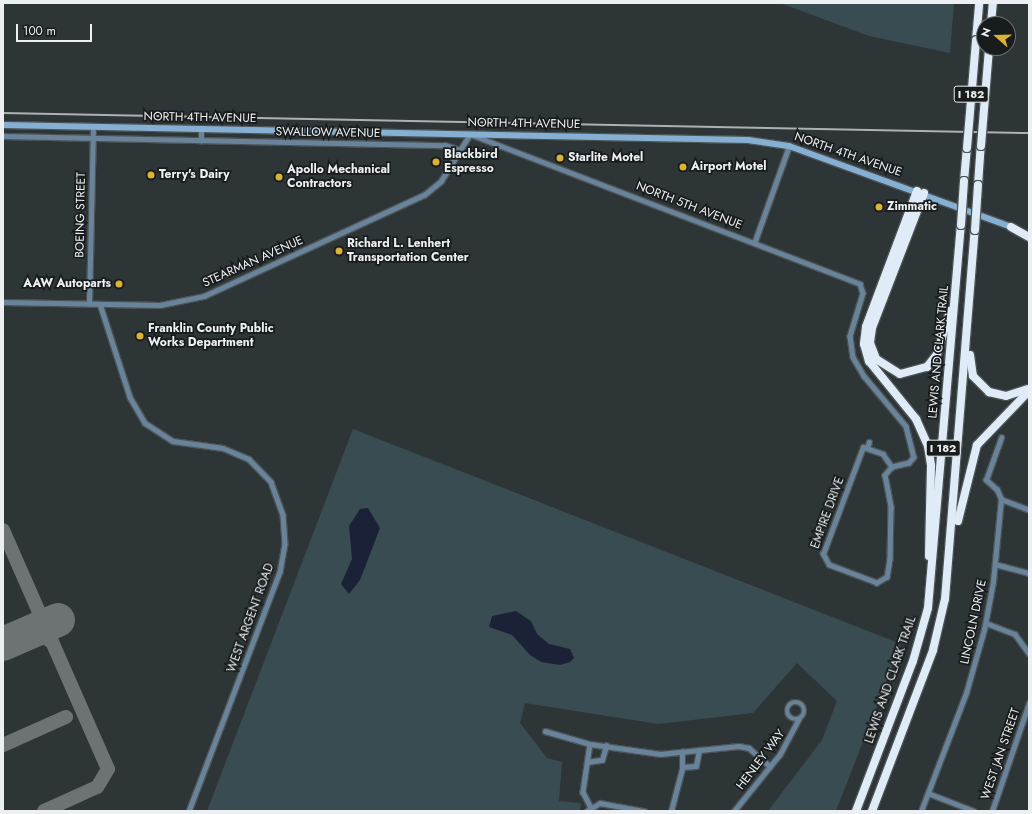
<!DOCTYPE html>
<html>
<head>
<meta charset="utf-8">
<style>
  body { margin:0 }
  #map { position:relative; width:1032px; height:814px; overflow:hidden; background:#2e3537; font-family:Jost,sans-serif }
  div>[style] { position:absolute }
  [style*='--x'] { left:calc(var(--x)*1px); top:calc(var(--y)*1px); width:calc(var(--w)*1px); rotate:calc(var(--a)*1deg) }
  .green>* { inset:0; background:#394c52 }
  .water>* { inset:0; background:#1b2237 }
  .taxiway>* { height:14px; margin:-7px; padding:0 7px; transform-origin:7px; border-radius:7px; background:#6d7375 }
  .runway>* { height:34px; margin:-17px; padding:0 17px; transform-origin:17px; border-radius:17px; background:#6d7375 }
  .roads { filter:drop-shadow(1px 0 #4c5355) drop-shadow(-1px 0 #4c5355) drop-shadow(0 1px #4c5355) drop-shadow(0 -1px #4c5355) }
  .street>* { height:4.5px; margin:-2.25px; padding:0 2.25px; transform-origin:2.25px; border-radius:2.25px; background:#69849a }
  .street>.ring { margin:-2.25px; padding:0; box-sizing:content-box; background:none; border:4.5px solid #69849a; border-radius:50% }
  .secondary>* { height:6px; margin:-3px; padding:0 3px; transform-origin:3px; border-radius:3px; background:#85b0d4 }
  .highway>* { height:8px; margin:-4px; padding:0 4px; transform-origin:4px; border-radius:4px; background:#dfecf7 }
  .rail>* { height:1.5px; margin:-0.75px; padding:0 0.75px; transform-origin:0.75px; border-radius:0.75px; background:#acb1b3 }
  .bridges { filter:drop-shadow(1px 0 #4c5355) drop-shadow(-1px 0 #4c5355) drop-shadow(0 1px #4c5355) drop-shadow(0 -1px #4c5355) }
  .highway-bridge>* { height:8px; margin:-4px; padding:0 4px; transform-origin:4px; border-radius:4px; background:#dfecf7 }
  .dots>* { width:11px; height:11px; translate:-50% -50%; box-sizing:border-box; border:2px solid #191c1d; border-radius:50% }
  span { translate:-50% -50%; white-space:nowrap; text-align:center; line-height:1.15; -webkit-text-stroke:3.5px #191c1d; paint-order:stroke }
  .shield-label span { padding:1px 3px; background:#191c1d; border:1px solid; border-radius:3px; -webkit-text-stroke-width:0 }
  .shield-label { font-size:11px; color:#ecf0f2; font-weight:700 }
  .street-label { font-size:12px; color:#ecf0f2 }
  .poi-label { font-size:12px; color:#ecf0f2; font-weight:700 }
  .left { translate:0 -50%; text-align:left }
  .right { translate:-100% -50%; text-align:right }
  .frame { position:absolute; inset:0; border:4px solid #ecf0f2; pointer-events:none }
  .north { position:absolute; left:976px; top:16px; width:40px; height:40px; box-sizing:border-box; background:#191c1d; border:1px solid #6d7172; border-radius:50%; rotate:290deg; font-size:11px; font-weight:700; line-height:16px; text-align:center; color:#ecf0f2 }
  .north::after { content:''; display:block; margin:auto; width:14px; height:18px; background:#dbb233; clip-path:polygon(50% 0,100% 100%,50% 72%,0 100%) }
  .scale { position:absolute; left:16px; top:24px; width:76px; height:18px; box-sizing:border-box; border:2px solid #ecf0f2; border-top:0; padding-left:5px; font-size:12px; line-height:14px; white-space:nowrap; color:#ecf0f2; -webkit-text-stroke:3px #191c1d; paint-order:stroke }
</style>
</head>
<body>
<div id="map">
  <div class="green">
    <div style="clip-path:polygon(780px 3px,954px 3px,950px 53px,869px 36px)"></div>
    <div style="clip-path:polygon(353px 429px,901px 644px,836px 811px,768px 811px,822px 740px,837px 701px,797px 663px,753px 713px,658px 724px,525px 703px,520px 723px,547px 758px,562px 762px,559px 801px,581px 803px,580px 811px,207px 811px)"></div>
  </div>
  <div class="water">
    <div style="clip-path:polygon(368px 508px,380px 528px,360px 580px,349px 594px,341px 584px,352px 559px,349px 526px,360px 509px)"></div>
    <div style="clip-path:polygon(516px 611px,531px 621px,537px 634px,549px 644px,570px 649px,574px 658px,570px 662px,560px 665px,541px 662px,530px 655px,512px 635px,489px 627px,492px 616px)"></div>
  </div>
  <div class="taxiway">
    <div style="--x:3;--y:530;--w:261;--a:66.3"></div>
    <div style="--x:108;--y:769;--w:21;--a:121"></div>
    <div style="--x:97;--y:787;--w:58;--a:155.6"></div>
    <div style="--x:15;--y:639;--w:24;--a:-15"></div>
    <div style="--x:38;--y:633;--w:17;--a:33"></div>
    <div style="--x:3;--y:745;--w:69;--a:-24"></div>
  </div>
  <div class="runway">
    <div style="--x:3;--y:644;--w:60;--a:-23.6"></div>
  </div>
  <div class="roads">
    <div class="street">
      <div style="--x:3;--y:136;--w:442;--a:1.2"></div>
      <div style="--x:445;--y:145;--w:16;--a:18"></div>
      <div style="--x:201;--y:141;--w:12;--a:-90"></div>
      <div style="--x:755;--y:241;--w:101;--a:-70.3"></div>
      <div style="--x:3;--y:302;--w:157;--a:1.1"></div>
      <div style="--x:160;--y:305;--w:45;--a:-11.6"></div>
      <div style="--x:204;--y:296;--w:242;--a:-24.7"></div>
      <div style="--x:424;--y:195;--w:22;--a:-39"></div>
      <div style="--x:441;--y:181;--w:55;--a:-58.3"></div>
      <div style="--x:470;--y:134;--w:418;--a:21"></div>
      <div style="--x:860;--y:284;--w:9;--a:72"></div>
      <div style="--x:863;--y:293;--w:45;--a:106.8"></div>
      <div style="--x:850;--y:336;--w:21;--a:82"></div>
      <div style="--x:853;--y:357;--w:22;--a:60"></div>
      <div style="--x:864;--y:376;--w:65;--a:50"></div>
      <div style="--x:906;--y:426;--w:32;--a:76"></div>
      <div style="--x:914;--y:457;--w:8;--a:130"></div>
      <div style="--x:909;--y:463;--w:17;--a:167"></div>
      <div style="--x:892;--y:467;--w:11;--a:131"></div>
      <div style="--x:885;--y:475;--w:33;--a:79"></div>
      <div style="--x:891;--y:507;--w:52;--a:91.1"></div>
      <div style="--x:890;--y:559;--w:18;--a:99"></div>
      <div style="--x:887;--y:577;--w:12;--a:149"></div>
      <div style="--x:877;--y:583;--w:51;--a:-159.4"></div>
      <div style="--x:829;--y:565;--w:13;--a:-119"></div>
      <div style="--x:823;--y:554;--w:114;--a:-69.5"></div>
      <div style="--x:863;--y:447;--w:21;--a:19"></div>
      <div style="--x:883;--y:454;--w:16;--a:55"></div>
      <div style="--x:89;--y:304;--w:177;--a:-88.7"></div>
      <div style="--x:100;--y:304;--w:98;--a:72.1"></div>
      <div style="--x:130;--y:397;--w:30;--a:60"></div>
      <div style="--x:145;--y:423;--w:33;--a:33"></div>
      <div style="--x:173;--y:441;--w:50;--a:8"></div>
      <div style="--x:223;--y:448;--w:28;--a:23"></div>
      <div style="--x:249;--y:459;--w:32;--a:46"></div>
      <div style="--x:271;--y:482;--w:35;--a:70"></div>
      <div style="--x:283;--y:515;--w:29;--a:86"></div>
      <div style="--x:285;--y:544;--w:28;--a:100"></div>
      <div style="--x:280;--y:572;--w:256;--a:110.8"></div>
      <div style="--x:867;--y:448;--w:6;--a:-72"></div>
      <div style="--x:1001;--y:499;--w:30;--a:21"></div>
      <div style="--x:995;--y:564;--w:35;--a:15"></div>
      <div style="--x:986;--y:623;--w:31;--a:21"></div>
      <div style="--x:1015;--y:634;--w:24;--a:54"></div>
      <div class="ring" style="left:787px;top:702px;width:13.5px;height:13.5px"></div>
      <div style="--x:545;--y:731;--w:47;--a:16.1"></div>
      <div style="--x:590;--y:744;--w:71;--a:8.1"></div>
      <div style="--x:660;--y:754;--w:79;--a:-5.8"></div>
      <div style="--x:739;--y:746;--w:10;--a:11"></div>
      <div style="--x:749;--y:748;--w:28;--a:41"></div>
      <div style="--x:590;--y:744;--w:49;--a:98.3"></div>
      <div style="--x:583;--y:792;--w:18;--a:63"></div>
      <div style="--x:587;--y:762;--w:15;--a:-8"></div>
      <div style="--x:602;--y:760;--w:15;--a:-74"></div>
      <div style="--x:682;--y:767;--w:14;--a:-4"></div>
      <div style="--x:696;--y:766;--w:16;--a:-79"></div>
      <div style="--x:928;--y:793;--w:49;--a:21.4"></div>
      <div style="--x:587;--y:811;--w:15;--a:-32"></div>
      <div style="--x:600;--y:803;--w:45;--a:10.3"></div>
      <div style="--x:671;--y:811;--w:43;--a:-75.3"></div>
      <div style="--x:682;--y:769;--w:17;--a:-90"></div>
      <div style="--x:734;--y:811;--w:73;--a:-51.1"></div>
      <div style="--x:780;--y:754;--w:40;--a:-62"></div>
      <div style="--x:921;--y:811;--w:126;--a:-69.1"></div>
      <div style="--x:966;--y:693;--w:66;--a:-74.1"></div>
      <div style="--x:984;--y:630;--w:49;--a:-79.4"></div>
      <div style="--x:993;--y:582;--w:83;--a:-84.5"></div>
      <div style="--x:1001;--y:499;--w:10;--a:-114"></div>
      <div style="--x:997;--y:490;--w:15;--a:-138"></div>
      <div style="--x:986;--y:480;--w:45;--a:-70.3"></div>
      <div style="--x:992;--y:811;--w:114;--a:-71.1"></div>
    </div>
    <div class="secondary">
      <div style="--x:3;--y:125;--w:745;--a:1.15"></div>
      <div style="--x:748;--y:140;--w:41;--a:8.3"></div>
      <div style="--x:789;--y:146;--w:239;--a:20"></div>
    </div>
    <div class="highway">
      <div style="--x:991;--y:24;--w:21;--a:-85"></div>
      <div style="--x:976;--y:40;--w:37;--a:-85"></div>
      <div style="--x:964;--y:181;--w:33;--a:-85"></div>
      <div style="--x:978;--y:185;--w:39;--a:-86"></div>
      <div style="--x:917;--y:191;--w:145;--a:110.6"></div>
      <div style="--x:866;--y:327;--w:17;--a:97"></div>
      <div style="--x:864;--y:344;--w:18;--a:74"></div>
      <div style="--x:869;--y:361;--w:75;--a:51"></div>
      <div style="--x:916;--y:419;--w:30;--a:66"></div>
      <div style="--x:928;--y:446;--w:20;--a:81"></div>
      <div style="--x:931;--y:466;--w:90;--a:91.3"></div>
      <div style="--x:924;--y:193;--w:145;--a:111.1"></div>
      <div style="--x:872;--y:328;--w:15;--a:98"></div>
      <div style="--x:870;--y:343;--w:17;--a:69"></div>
      <div style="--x:876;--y:359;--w:28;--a:32"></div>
      <div style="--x:900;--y:374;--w:28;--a:-15"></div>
      <div style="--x:927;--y:367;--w:16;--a:-52"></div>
      <div style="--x:937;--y:354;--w:45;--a:-73.2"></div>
      <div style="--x:1011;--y:227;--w:21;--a:29"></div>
      <div style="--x:970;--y:355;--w:21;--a:82"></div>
      <div style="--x:973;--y:376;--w:23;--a:45"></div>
      <div style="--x:989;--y:392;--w:17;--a:13"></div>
      <div style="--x:1006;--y:396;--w:22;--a:-18"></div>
      <div style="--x:958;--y:521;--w:78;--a:-76"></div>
      <div style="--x:977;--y:445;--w:75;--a:-46.1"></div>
      <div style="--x:856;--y:811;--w:160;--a:-69.2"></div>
      <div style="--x:913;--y:661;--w:55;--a:-74.2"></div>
      <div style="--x:928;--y:608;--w:384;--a:-85.1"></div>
      <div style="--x:872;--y:811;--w:172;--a:-69.2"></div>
      <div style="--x:933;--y:650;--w:52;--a:-76.8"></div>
      <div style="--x:945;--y:599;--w:370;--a:-85.4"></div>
    </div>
  </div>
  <div class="rail">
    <div style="--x:3;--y:113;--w:1026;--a:1.12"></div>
  </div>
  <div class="bridges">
    <div class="highway-bridge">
      <div style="--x:981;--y:146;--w:98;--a:-85.3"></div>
      <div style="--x:967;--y:148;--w:108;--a:-85.2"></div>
      <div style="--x:961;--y:225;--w:44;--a:-86.1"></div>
      <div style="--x:975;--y:230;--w:45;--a:-86.2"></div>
    </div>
  </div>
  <div class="dots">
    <div style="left:560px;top:158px;background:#dbb233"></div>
    <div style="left:436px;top:162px;background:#dbb233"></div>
    <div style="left:683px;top:167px;background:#dbb233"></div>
    <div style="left:151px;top:175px;background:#dbb233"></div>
    <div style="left:279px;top:177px;background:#dbb233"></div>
    <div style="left:879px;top:207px;background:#dbb233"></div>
    <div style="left:339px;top:251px;background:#dbb233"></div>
    <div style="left:119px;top:284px;background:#dbb233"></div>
    <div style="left:140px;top:336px;background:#dbb233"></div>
  </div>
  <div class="shield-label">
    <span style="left:971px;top:94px">I 182</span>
    <span style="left:943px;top:448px">I 182</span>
  </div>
  <div class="street-label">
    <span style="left:200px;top:118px;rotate:1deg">NORTH 4TH AVENUE</span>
    <span style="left:524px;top:124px;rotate:1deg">NORTH 4TH AVENUE</span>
    <span style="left:328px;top:133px;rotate:1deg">SWALLOW AVENUE</span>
    <span style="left:848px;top:155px;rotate:19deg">NORTH 4TH AVENUE</span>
    <span style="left:689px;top:206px;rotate:21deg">NORTH 5TH AVENUE</span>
    <span style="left:81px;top:215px;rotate:-89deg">BOEING STREET</span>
    <span style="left:253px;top:262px;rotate:-24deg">STEARMAN AVENUE</span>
    <span style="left:939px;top:352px;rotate:-85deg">LEWIS AND CLARK TRAIL</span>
    <span style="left:828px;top:513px;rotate:-70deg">EMPIRE DRIVE</span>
    <span style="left:251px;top:618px;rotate:-70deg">WEST ARGENT ROAD</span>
    <span style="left:974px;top:622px;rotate:-78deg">LINCOLN DRIVE</span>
    <span style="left:891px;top:680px;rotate:-71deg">LEWIS AND CLARK TRAIL</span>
    <span style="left:1001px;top:754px;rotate:-71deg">WEST JAN STREET</span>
    <span style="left:761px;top:760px;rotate:-53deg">HENLEY WAY</span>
  </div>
  <div class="poi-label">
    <span class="left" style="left:444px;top:162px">Blackbird<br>Espresso</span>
    <span class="left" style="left:568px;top:158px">Starlite Motel</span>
    <span class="left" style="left:691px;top:167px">Airport Motel</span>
    <span class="left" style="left:287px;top:177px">Apollo Mechanical<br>Contractors</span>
    <span class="left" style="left:159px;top:175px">Terry's Dairy</span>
    <span class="left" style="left:887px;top:207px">Zimmatic</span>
    <span class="left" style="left:347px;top:251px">Richard L. Lenhert<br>Transportation Center</span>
    <span class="right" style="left:111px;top:284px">AAW Autoparts</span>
    <span class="left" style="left:148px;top:336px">Franklin County Public<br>Works Department</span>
  </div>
  <div class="frame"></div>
  <div class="north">N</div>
  <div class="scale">100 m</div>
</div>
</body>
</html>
